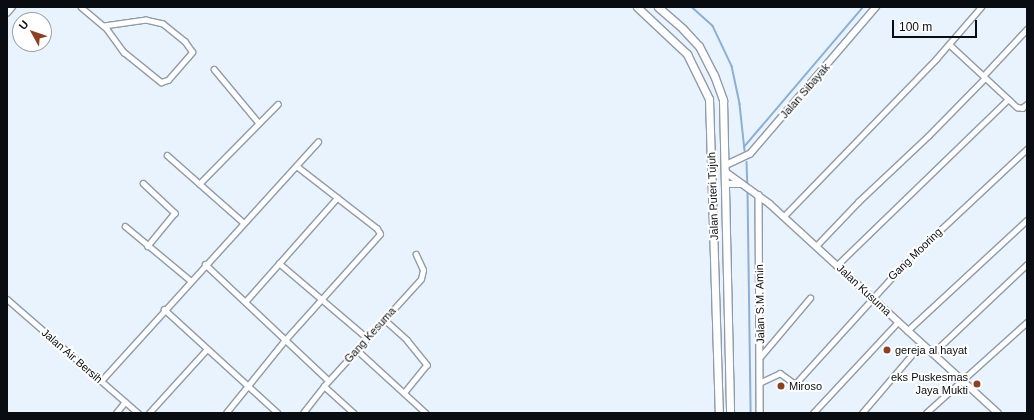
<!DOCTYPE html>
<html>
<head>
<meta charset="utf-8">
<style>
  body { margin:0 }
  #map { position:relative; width:1034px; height:420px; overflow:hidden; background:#e9f3fe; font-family:Arial,sans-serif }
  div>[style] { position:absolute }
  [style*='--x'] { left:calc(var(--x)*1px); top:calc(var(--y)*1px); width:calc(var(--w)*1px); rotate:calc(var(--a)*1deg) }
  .stream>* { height:1.5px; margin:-0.75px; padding:0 0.75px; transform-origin:0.75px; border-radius:0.75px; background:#8cafd6 }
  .roads { filter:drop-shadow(1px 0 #909ba8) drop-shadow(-1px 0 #909ba8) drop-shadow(0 1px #909ba8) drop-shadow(0 -1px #909ba8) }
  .minor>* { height:4.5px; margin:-2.25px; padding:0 2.25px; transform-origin:2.25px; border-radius:2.25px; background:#fff }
  .tertiary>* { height:5.5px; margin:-2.75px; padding:0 2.75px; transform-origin:2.75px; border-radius:2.75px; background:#fff }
  .trunk>* { height:7px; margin:-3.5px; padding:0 3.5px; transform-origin:3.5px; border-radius:3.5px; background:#fff }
  .dots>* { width:11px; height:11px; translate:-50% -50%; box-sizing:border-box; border:2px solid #fff; border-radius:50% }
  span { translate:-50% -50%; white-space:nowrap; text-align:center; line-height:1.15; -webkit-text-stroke:4px #fff; paint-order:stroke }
  .street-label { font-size:11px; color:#090d11 }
  .poi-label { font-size:11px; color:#090d11 }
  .left { translate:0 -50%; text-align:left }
  .right { translate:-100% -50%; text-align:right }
  .frame { position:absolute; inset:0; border:8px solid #090d11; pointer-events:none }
  .north { position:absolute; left:12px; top:12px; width:40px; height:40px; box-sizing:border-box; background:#fff; border:1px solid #9d9ea0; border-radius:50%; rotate:310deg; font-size:11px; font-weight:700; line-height:16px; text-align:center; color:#090d11 }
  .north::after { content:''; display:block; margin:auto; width:14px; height:18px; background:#8b4224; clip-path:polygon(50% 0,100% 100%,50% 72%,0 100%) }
  .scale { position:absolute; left:892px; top:20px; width:85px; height:18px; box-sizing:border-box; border:2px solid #090d11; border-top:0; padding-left:5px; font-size:12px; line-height:14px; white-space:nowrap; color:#090d11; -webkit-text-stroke:3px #fff; paint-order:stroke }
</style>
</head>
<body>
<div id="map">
  <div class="stream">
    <div style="--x:692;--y:7;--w:28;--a:42"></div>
    <div style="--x:713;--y:26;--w:44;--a:64.6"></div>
    <div style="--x:732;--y:66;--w:39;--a:78"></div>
    <div style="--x:740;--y:104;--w:47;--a:83.9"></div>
    <div style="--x:744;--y:147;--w:184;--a:-49.6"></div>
    <div style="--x:747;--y:162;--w:23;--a:88"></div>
    <div style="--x:748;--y:191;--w:222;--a:89.2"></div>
  </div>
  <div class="roads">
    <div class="minor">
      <div style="--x:81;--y:7;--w:34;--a:40"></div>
      <div style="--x:107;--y:29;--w:29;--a:54"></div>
      <div style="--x:124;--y:52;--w:48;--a:39"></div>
      <div style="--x:161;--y:82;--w:7;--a:-16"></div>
      <div style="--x:168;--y:80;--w:37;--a:-49"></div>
      <div style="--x:192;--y:52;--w:12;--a:-125"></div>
      <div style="--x:185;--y:42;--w:28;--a:-141"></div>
      <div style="--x:163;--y:24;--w:17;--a:-167"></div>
      <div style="--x:146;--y:20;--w:42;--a:171.9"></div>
      <div style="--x:949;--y:44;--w:93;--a:42.8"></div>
      <div style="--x:1017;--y:107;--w:5;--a:11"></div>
      <div style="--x:1022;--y:108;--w:6;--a:-39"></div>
      <div style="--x:214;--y:69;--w:70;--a:50.2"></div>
      <div style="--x:983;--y:76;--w:64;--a:-46.9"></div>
      <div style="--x:167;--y:155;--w:101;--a:41.4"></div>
      <div style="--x:143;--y:183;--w:44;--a:43.2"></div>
      <div style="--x:175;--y:213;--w:43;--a:129.3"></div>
      <div style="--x:199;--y:184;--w:112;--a:-45.4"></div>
      <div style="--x:784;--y:216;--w:219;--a:-45.9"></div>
      <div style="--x:936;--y:59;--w:69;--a:-49.1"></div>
      <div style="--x:125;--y:226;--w:85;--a:39.7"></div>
      <div style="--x:816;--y:246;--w:61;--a:-46.3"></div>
      <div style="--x:858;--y:202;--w:96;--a:-43.3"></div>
      <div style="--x:928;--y:136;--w:81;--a:-45.5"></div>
      <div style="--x:279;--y:263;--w:116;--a:40.4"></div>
      <div style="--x:205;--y:264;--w:170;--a:43.3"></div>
      <div style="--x:837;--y:265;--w:238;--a:-44.1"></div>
      <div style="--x:7;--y:299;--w:174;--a:41"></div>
      <div style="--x:245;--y:302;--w:139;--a:-48.5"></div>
      <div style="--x:164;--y:309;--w:154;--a:42.4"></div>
      <div style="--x:384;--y:319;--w:31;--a:42"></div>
      <div style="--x:407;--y:340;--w:32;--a:51"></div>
      <div style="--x:427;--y:365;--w:36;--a:129"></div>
      <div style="--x:907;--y:331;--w:163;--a:-42.8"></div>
      <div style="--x:357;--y:350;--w:93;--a:42.4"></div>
      <div style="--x:933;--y:353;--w:129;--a:-43.4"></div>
      <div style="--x:761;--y:356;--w:76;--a:-49.8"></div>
      <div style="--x:101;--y:381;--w:323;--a:-47.8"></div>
      <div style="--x:759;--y:383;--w:23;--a:-25"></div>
      <div style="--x:780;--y:373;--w:17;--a:36"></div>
      <div style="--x:794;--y:383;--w:3;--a:-18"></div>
      <div style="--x:797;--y:382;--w:161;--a:-47.8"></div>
      <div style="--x:905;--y:263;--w:167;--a:-43.1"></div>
      <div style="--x:324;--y:386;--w:40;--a:42"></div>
      <div style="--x:116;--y:413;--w:14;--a:-51"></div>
      <div style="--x:149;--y:413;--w:86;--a:-47.8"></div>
      <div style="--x:226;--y:413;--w:94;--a:-51.1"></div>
      <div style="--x:285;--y:340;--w:142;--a:-48.1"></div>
      <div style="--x:380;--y:234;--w:6;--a:-121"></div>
      <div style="--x:377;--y:229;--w:101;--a:-142.2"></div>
      <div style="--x:303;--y:413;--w:34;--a:-52"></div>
      <div style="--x:324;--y:386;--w:144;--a:-47.8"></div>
      <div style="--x:421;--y:279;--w:9;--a:-77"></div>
      <div style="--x:423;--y:270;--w:17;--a:-115"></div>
      <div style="--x:813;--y:413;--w:125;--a:-47"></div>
      <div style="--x:862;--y:413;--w:91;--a:-49.5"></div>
      <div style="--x:926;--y:413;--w:136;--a:-42"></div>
    </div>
    <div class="tertiary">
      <div style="--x:7;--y:13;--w:8;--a:-50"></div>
      <div style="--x:726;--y:165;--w:26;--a:-25"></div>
      <div style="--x:750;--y:154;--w:194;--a:-49.4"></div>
      <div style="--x:726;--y:172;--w:54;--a:36"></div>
      <div style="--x:770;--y:204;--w:309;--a:42.5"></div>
      <div style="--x:726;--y:184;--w:16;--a:0"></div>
      <div style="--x:759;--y:195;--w:218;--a:89.7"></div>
    </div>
    <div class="trunk">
      <div style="--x:637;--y:7;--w:69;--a:43.2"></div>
      <div style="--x:687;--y:54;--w:50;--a:63.9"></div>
      <div style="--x:709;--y:99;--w:314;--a:88.2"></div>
      <div style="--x:658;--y:7;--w:33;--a:41"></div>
      <div style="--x:683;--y:29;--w:23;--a:47"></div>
      <div style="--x:699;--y:46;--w:33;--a:63"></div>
      <div style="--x:714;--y:75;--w:27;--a:70"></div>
      <div style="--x:723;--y:100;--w:313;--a:88.7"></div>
    </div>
  </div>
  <div class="dots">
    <div style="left:887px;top:350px;background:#8b4224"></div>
    <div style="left:977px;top:384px;background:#8b4224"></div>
    <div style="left:781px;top:386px;background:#8b4224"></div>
  </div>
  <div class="street-label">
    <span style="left:805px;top:91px;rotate:-49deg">Jalan Sibayak</span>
    <span style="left:713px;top:196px;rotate:-92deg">Jalan Puteri Tujuh</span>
    <span style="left:915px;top:254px;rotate:-44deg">Gang Mooring</span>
    <span style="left:864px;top:290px;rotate:43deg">Jalan Kusuma</span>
    <span style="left:760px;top:304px;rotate:-91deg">Jalan S.M. Amin</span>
    <span style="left:370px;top:335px;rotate:-48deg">Gang Kesuma</span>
    <span style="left:72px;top:356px;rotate:41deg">Jalan Air Bersih</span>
  </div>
  <div class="poi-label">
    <span class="left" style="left:895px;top:350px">gereja al hayat</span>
    <span class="right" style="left:968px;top:384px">eks Puskesmas<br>Jaya Mukti</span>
    <span class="left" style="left:789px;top:386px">Miroso</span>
  </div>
  <div class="frame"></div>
  <div class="north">U</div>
  <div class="scale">100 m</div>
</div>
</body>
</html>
